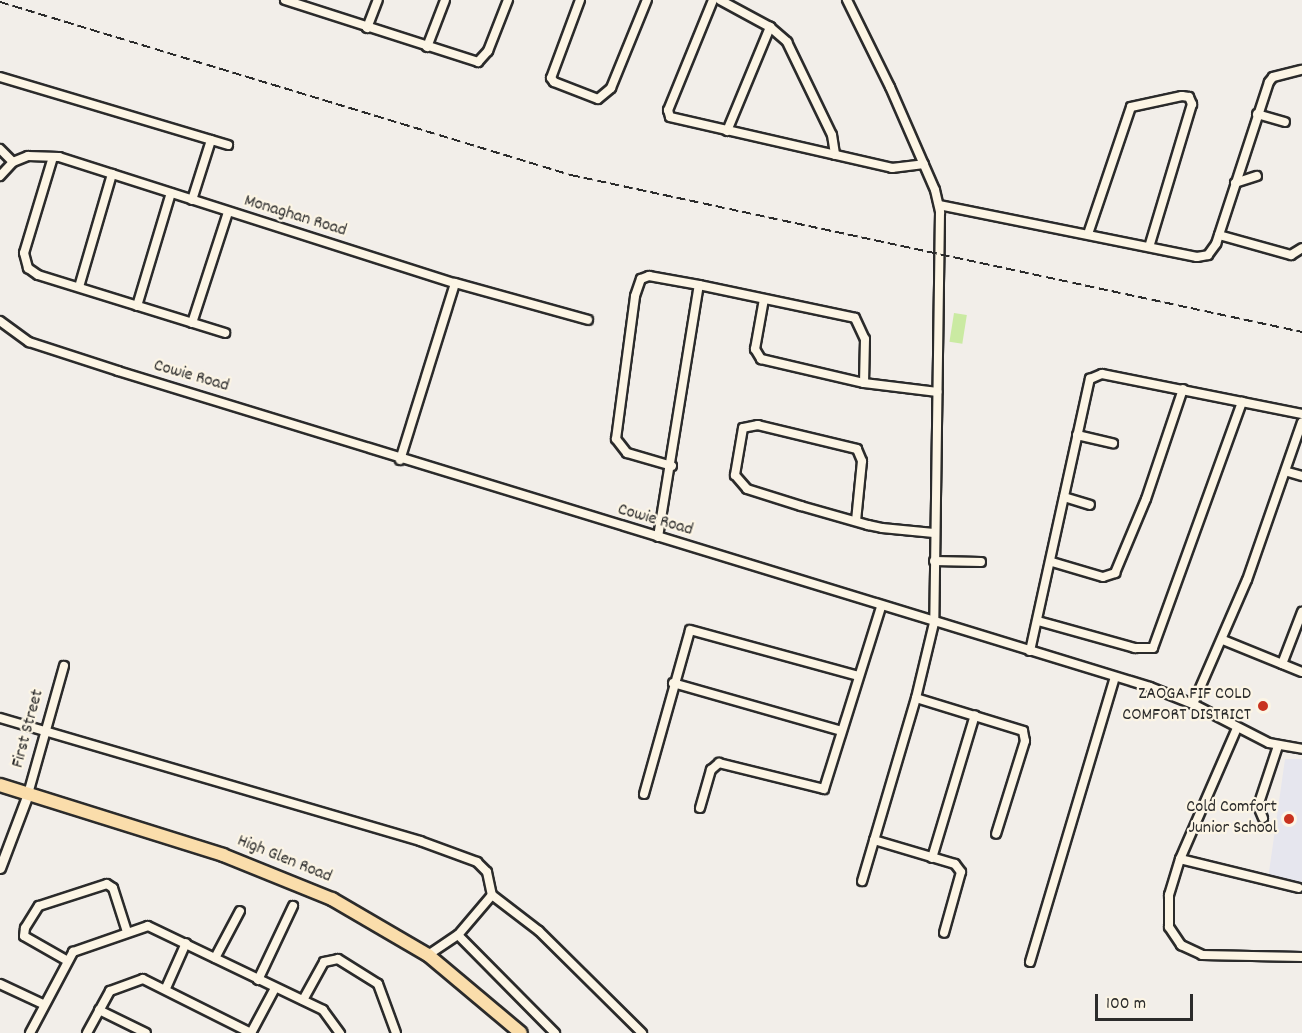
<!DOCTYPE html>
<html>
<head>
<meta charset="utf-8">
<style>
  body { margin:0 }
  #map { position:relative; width:1302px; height:1033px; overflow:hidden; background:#f2eee9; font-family:Dekko,sans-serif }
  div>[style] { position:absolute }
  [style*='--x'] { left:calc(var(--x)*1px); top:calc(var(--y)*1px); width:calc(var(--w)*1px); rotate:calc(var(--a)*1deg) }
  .built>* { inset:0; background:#e6e6ee }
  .green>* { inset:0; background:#caeaa2; transform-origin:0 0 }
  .roads { filter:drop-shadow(2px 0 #2b2b2b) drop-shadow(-2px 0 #2b2b2b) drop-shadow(0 2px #2b2b2b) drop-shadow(0 -2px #2b2b2b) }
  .minor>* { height:8px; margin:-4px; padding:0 4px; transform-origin:4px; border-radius:4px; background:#fcf5e5 }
  .tertiary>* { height:9px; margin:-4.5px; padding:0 4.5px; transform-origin:4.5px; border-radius:4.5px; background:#fcf5e5 }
  .primary>* { height:12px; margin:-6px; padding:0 6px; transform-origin:6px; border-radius:6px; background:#faddab }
  .rail>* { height:2px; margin-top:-1px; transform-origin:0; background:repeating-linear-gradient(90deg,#2b2b2b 0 9px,transparent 0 13.5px) }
  .dots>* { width:16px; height:16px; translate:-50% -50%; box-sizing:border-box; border:3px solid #fcf5e5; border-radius:50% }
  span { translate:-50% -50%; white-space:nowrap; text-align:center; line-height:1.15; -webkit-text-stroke:4.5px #fcf5e5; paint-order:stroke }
  .street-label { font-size:18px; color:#2b2b2b }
  .poi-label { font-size:18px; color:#2b2b2b }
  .right { translate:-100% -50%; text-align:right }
  .scale { position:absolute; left:1095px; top:994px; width:98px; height:27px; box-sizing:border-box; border:3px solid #2b2b2b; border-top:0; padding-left:8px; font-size:18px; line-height:21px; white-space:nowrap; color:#2b2b2b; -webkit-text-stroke:4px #fcf5e5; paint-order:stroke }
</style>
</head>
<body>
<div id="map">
  <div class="built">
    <div style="clip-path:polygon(1285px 759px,1302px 759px,1302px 882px,1268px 879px)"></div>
  </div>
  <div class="green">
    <div style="left:954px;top:313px;width:13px;height:29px;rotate:9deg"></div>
  </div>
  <div class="roads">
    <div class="minor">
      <div style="--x:285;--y:0;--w:203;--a:17.8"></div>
      <div style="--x:478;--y:62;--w:15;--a:-48"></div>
      <div style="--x:488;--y:51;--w:55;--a:-68.6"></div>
      <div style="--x:580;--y:0;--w:83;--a:110.4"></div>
      <div style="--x:551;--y:78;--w:5;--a:53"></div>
      <div style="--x:554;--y:82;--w:47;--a:21.1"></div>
      <div style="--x:598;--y:99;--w:17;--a:-40"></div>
      <div style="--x:611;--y:88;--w:95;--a:-67.8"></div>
      <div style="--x:713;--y:0;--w:119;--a:112.2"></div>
      <div style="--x:668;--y:110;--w:7;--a:74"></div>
      <div style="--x:670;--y:117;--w:228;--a:12.9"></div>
      <div style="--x:892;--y:168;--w:32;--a:-7"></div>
      <div style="--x:720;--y:0;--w:57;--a:28.4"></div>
      <div style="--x:770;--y:27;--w:23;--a:41"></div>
      <div style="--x:787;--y:42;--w:103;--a:64.2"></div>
      <div style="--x:832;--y:135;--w:20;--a:81"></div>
      <div style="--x:847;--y:0;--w:97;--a:63.7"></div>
      <div style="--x:890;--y:87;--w:112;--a:66.4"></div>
      <div style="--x:935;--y:190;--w:23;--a:77"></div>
      <div style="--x:940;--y:212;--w:411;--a:90.8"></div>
      <div style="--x:934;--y:623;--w:77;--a:103.5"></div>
      <div style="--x:916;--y:698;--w:191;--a:106.4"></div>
      <div style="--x:367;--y:28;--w:30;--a:-69"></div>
      <div style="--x:427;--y:47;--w:50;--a:-69"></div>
      <div style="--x:0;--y:77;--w:238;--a:16.6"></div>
      <div style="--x:1257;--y:114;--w:29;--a:16"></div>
      <div style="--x:727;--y:131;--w:113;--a:-67.5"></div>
      <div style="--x:0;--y:149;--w:18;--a:45"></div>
      <div style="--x:53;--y:157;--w:100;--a:106.8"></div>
      <div style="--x:24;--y:253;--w:16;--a:75"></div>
      <div style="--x:28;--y:268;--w:12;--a:35"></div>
      <div style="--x:38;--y:275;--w:196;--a:17.2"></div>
      <div style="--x:0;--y:176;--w:19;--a:-47"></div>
      <div style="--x:13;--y:162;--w:16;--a:-22"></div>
      <div style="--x:28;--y:156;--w:31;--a:2"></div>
      <div style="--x:59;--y:157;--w:416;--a:17.7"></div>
      <div style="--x:455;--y:283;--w:138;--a:15.5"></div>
      <div style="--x:1235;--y:183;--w:23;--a:-18"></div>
      <div style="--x:192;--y:200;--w:63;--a:-72.4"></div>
      <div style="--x:939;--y:205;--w:263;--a:11.4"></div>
      <div style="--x:1197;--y:257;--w:11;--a:-10"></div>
      <div style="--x:1208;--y:255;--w:14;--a:-54"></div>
      <div style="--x:1216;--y:244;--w:170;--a:-71.9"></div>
      <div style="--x:1269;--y:82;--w:6;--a:-51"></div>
      <div style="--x:1273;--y:77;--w:30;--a:-14"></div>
      <div style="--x:1088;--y:234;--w:134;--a:-71.3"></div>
      <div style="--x:1131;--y:107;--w:52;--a:-12.2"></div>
      <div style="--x:1182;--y:96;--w:7;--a:8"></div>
      <div style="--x:1189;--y:97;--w:8;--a:67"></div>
      <div style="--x:1192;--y:104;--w:149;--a:106.7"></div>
      <div style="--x:1219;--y:235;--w:75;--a:15.5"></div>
      <div style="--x:1291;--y:255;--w:13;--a:-32"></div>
      <div style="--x:79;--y:287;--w:118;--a:-73.7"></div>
      <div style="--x:764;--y:299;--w:51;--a:100.2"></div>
      <div style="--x:755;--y:349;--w:12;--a:59"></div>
      <div style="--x:761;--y:359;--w:106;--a:13.1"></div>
      <div style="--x:864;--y:383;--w:74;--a:7"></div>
      <div style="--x:137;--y:306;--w:118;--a:-73.3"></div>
      <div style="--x:0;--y:321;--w:36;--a:36"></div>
      <div style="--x:29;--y:342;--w:94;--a:18"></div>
      <div style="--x:118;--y:371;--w:1079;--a:17.02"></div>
      <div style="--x:1150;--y:687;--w:46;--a:21.6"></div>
      <div style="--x:1193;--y:704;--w:85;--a:27.2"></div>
      <div style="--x:1269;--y:743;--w:34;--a:10"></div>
      <div style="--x:192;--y:323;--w:117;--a:-72"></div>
      <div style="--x:1077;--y:435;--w:37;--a:13"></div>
      <div style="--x:400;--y:460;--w:185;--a:-72.7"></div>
      <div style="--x:672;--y:466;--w:47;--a:-163.9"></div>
      <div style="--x:627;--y:453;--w:18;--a:-128"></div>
      <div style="--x:616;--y:439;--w:144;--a:-82.4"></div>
      <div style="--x:635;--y:296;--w:18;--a:-71"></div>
      <div style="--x:641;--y:279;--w:9;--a:-21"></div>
      <div style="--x:649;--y:276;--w:51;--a:10.2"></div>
      <div style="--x:1288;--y:472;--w:15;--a:16"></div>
      <div style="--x:1064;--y:497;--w:27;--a:17"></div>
      <div style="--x:856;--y:521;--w:60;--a:-84.3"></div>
      <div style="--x:862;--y:461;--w:13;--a:-113"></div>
      <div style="--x:857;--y:449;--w:102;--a:-166.4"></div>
      <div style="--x:758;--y:425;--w:15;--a:169"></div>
      <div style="--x:743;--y:428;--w:48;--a:99.7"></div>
      <div style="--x:735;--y:475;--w:18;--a:49"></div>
      <div style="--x:747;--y:489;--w:57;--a:17.5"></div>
      <div style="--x:801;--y:506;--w:70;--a:15.8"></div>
      <div style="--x:868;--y:525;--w:14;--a:12"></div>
      <div style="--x:882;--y:528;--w:52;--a:5.5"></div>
      <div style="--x:658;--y:537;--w:255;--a:-80.8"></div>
      <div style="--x:699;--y:285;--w:159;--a:11.9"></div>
      <div style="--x:855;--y:318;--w:23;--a:65"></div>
      <div style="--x:865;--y:339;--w:44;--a:91.3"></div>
      <div style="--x:934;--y:561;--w:47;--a:1.2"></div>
      <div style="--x:1052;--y:562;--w:53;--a:16.4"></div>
      <div style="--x:1103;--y:577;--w:13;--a:-18"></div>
      <div style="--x:1115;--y:573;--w:80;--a:-67.3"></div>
      <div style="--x:1146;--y:499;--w:116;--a:-71.4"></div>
      <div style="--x:1038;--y:621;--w:101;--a:15.6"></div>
      <div style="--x:1135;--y:648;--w:18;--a:0"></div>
      <div style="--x:1153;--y:648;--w:262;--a:-70.1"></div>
      <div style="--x:1223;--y:640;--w:85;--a:22.1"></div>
      <div style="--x:1030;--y:651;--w:279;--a:-77.6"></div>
      <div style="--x:1090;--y:379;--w:13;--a:-23"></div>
      <div style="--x:1102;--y:374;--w:204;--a:11.3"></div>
      <div style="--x:1282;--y:664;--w:56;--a:-69"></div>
      <div style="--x:673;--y:683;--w:175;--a:15.9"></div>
      <div style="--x:916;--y:698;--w:112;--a:17.1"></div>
      <div style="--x:1023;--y:731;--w:10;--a:79"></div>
      <div style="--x:1025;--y:741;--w:97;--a:107.3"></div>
      <div style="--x:1193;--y:704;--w:135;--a:-66.5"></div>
      <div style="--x:1247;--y:580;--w:167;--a:-70.8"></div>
      <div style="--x:0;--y:718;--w:438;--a:16.3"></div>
      <div style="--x:420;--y:841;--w:61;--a:20.2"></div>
      <div style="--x:477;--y:862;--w:14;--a:45"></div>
      <div style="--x:487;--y:872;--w:24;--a:78"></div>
      <div style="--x:1237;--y:728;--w:143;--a:113.5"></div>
      <div style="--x:1180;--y:859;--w:38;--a:107"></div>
      <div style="--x:1169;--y:895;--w:32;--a:90"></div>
      <div style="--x:1169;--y:927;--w:22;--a:56"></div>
      <div style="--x:1181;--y:945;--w:23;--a:25"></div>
      <div style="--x:1202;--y:955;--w:100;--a:1.1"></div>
      <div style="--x:28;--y:794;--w:133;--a:-74.3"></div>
      <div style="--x:644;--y:794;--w:170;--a:-74.3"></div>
      <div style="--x:690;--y:630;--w:174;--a:15.3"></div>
      <div style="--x:700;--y:808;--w:40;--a:-74"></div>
      <div style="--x:711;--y:770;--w:11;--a:-41"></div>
      <div style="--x:719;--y:763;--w:108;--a:13.9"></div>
      <div style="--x:824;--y:789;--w:191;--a:-72.6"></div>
      <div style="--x:1263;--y:818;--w:13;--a:-113"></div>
      <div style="--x:1258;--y:806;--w:63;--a:-71.6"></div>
      <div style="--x:874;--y:840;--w:84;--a:16.5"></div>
      <div style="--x:955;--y:864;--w:10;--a:53"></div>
      <div style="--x:961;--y:872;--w:63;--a:105.6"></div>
      <div style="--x:932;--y:858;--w:149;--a:-73.3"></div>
      <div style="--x:1180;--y:859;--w:122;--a:13.7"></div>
      <div style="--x:492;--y:895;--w:59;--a:37.5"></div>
      <div style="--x:539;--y:931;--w:145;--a:44.7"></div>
      <div style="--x:458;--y:935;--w:138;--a:45.3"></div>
      <div style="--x:428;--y:955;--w:36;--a:-34"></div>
      <div style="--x:458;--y:935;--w:52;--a:-49.6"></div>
      <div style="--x:215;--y:958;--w:53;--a:-62"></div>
      <div style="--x:66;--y:960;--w:48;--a:-150.3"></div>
      <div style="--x:24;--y:936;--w:8;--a:-83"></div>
      <div style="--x:25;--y:928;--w:26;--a:-58"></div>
      <div style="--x:39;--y:906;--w:71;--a:-17.9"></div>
      <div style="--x:107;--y:884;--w:7;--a:34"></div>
      <div style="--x:113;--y:888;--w:46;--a:72.3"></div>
      <div style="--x:1030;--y:962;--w:297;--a:-73.4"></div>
      <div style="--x:258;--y:980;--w:82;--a:-64.7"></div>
      <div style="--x:0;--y:984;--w:47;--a:24.9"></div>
      <div style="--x:166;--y:988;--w:49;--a:-66"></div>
      <div style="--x:303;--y:1000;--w:43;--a:-61.1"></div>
      <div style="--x:324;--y:962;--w:14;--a:-12"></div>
      <div style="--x:338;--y:959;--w:47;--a:32"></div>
      <div style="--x:378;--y:984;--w:52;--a:69.8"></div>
      <div style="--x:99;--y:1010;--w:52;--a:26.1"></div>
      <div style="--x:30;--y:1033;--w:92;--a:-62"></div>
      <div style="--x:73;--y:952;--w:79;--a:-19.1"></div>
      <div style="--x:148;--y:926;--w:194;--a:25.6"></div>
      <div style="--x:323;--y:1010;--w:29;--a:54"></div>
      <div style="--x:87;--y:1033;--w:48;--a:-61.3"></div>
      <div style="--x:110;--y:991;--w:35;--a:-20"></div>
      <div style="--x:143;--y:979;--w:121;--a:26.6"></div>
      <div style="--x:251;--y:1033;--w:51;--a:-61.9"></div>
    </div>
    <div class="tertiary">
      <div style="--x:0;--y:868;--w:79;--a:-69.3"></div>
    </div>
    <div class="primary">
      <div style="--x:0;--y:785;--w:234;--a:17.4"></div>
      <div style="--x:223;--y:855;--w:118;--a:22"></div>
      <div style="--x:332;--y:899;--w:111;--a:30.3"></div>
      <div style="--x:428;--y:955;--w:121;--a:40"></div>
    </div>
  </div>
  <div class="rail">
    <div style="--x:0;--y:2;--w:597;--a:16.86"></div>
    <div style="--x:571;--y:175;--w:748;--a:12.12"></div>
  </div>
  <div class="dots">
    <div style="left:1263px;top:706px;background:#c8321e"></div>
    <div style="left:1289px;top:819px;background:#c8321e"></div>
  </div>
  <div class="street-label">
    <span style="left:295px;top:217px;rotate:17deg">Monaghan Road</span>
    <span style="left:191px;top:377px;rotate:16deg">Cowie Road</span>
    <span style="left:655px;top:521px;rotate:16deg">Cowie Road</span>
    <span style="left:29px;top:729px;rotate:-75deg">First Street</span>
    <span style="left:284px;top:860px;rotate:22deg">High Glen Road</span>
  </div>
  <div class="poi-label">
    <span class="right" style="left:1251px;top:706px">ZAOGA FIF COLD<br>COMFORT DISTRICT</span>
    <span class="right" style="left:1277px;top:819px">Cold Comfort<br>Junior School</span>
  </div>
  <div class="scale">100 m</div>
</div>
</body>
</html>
